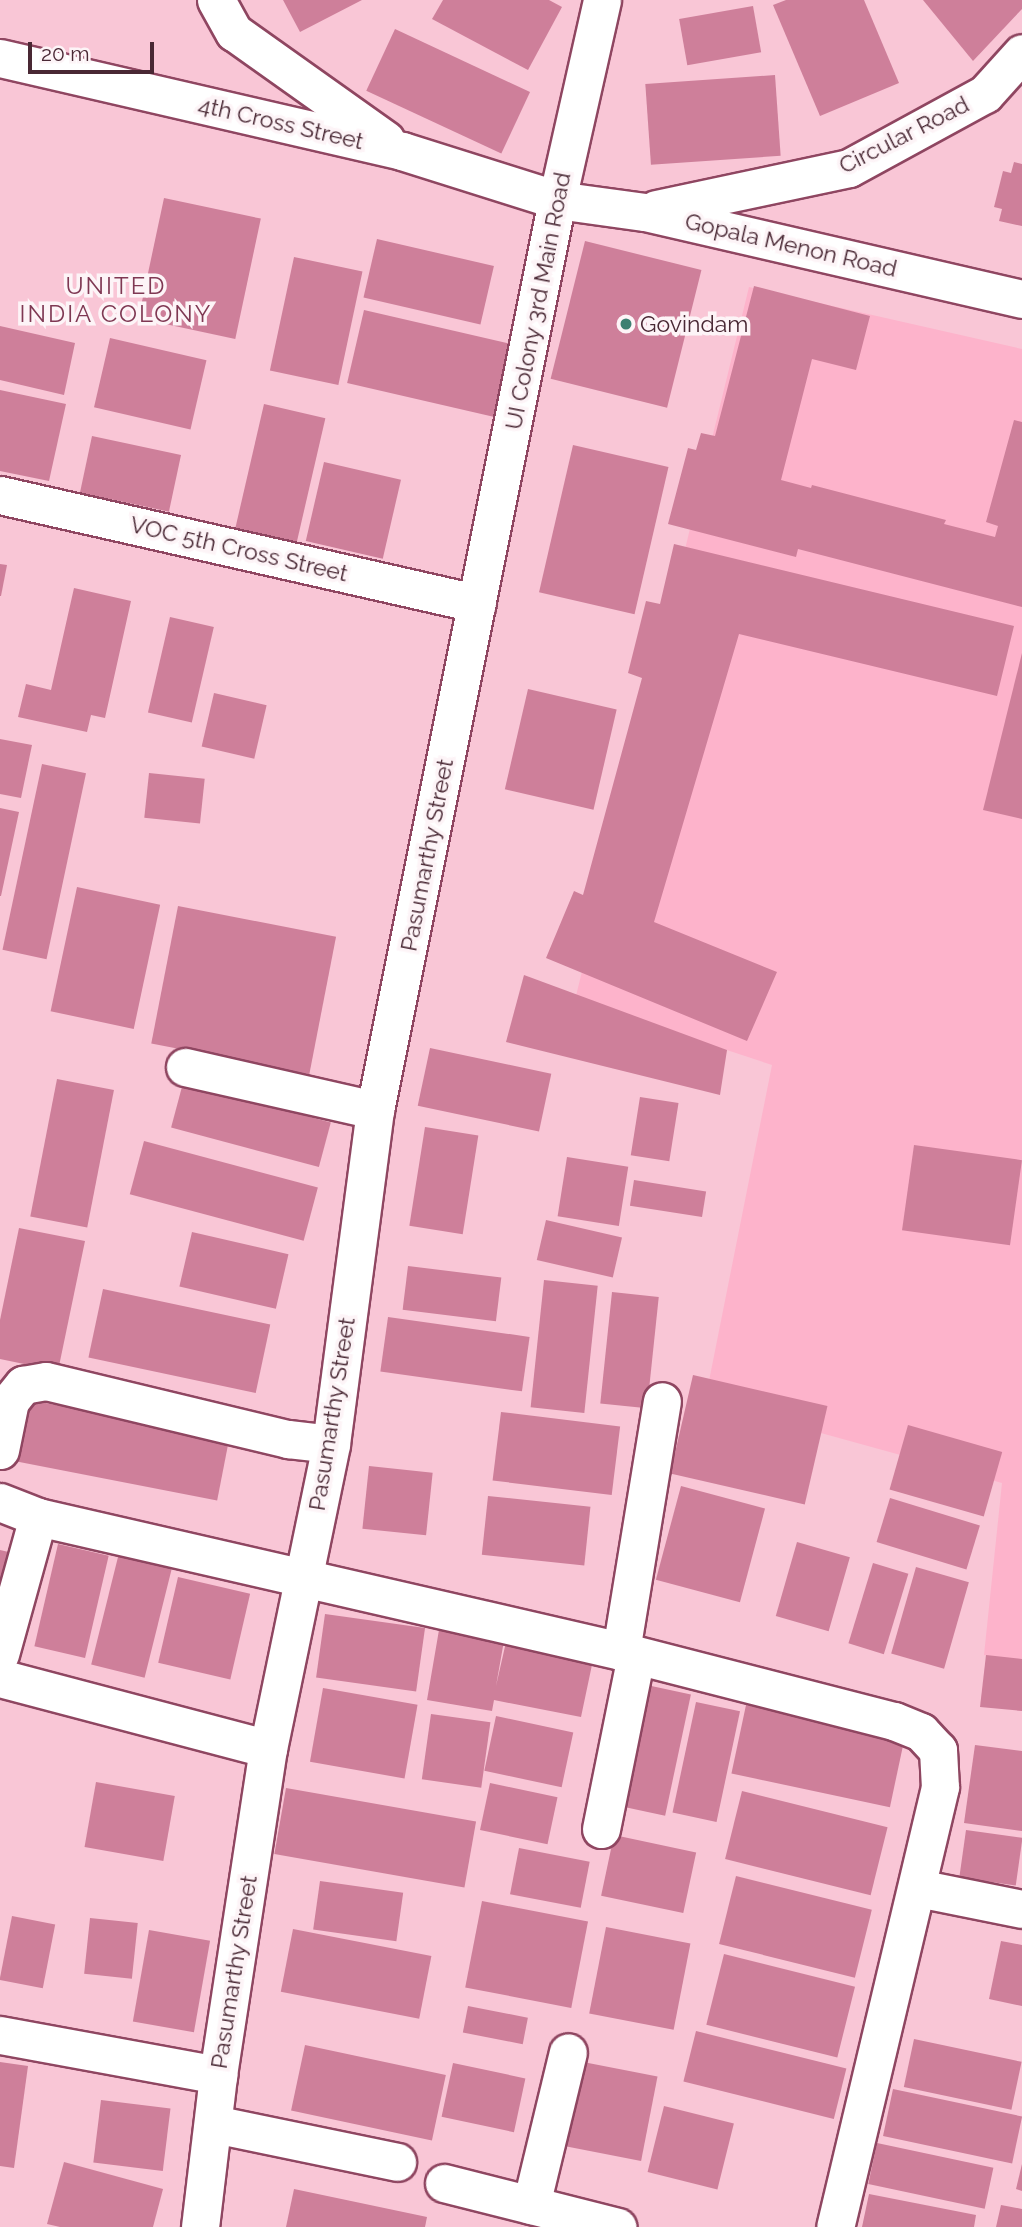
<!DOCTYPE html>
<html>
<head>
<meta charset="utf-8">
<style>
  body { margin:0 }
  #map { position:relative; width:1022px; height:2227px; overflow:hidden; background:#f9c6d6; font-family:Raleway,sans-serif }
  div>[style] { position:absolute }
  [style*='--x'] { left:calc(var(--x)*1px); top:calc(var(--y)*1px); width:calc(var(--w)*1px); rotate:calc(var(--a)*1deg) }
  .built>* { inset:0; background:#fdb3cb }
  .building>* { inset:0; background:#ce7f9a; transform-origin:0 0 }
  .roads { filter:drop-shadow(2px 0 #8f4661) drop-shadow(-2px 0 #8f4661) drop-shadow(0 2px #8f4661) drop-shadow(0 -2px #8f4661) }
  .minor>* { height:37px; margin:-18.5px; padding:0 18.5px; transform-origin:18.5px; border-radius:18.5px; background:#fff }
  .dots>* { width:19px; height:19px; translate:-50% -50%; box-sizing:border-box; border:4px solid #fdf4f7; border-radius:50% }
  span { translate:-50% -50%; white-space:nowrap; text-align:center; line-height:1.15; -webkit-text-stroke:7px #fdf4f7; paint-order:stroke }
  .street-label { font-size:23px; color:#492834 }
  .poi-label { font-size:23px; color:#492834 }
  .left { translate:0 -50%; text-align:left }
  .neighbourhood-label { font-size:24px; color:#7f3853; letter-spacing:2px }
  .scale { position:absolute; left:28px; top:42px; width:126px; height:32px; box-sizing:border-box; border:4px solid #492834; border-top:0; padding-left:9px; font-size:21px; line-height:24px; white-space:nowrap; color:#492834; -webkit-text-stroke:5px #fdf4f7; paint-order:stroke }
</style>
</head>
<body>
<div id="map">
  <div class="built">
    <div style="clip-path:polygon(749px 287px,1022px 349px,1022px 1663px,984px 1655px,1002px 1483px,705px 1401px,772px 1065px,575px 1000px)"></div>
  </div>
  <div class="building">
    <div style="clip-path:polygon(283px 0,362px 0,300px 32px)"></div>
    <div style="clip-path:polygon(443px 0,549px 0,562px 7px,528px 70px,432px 19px)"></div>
    <div style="clip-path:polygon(786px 0,864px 0,899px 83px,820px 116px,773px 5px)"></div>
    <div style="clip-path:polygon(923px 0,1022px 0,1022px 9px,973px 61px)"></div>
    <div style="left:753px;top:6px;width:47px;height:75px;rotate:80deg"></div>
    <div style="left:395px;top:29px;width:149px;height:68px;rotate:25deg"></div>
    <div style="left:775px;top:75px;width:81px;height:130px;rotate:86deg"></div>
    <div style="clip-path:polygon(1014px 162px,1022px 164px,1022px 226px,999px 221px,1002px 209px,994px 207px,1003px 171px,1011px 173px)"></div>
    <div style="left:164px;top:198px;width:99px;height:123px;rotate:12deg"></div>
    <div style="left:377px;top:239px;width:120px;height:60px;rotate:13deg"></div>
    <div style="left:585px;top:241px;width:120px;height:142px;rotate:14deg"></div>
    <div style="left:294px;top:257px;width:70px;height:116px;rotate:12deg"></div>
    <div style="clip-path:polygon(754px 286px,870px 316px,856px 370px,812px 359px,781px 480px,811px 488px,812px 485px,946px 520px,944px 524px,995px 537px,998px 526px,986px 522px,1014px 420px,1022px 422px,1022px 607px,798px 549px,796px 557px,668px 524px,688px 448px,696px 450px,701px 433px,715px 436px)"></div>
    <div style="left:364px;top:310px;width:150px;height:75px;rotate:13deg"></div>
    <div style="clip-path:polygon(0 326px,75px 343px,64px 395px,0 380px)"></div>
    <div style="left:110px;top:338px;width:99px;height:71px;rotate:13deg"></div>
    <div style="clip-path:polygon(0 390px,66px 404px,49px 481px,0 471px)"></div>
    <div style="left:264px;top:404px;width:63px;height:128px;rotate:13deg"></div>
    <div style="left:92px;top:436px;width:91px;height:58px;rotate:12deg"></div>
    <div style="left:573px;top:445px;width:98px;height:151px;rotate:13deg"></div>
    <div style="left:324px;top:462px;width:79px;height:81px;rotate:13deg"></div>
    <div style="clip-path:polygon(674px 544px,1014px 626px,997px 696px,739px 634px,654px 922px,777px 972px,747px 1041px,546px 958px,574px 891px,583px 895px,642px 678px,628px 673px,646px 601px,660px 604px)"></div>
    <div style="clip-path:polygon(0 564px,7px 565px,1px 596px,0 596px)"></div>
    <div style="clip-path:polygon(74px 588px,131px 601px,105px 718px,91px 715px,87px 732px,18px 717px,26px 684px,51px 690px)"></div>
    <div style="left:170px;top:617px;width:45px;height:98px;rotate:13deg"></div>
    <div style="clip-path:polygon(1022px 653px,1022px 819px,983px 810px)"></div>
    <div style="left:528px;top:689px;width:91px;height:103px;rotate:13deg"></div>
    <div style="left:214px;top:693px;width:54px;height:55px;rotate:13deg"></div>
    <div style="clip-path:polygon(0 739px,32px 745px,21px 798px,0 794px)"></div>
    <div style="left:42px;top:764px;width:45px;height:190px;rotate:12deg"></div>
    <div style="left:149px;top:773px;width:56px;height:45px;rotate:6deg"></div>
    <div style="clip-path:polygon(0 808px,19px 812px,1px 896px,0 896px)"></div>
    <div style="left:77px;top:887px;width:85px;height:127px;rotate:12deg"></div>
    <div style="left:178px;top:906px;width:161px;height:140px;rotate:11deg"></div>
    <div style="clip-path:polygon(524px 975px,727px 1050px,720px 1095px,506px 1042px)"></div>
    <div style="left:430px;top:1048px;width:124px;height:59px;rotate:12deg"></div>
    <div style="left:57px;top:1079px;width:58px;height:140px;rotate:11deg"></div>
    <div style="left:183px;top:1083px;width:153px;height:46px;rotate:15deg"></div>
    <div style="left:640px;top:1097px;width:39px;height:59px;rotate:9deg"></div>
    <div style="left:425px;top:1127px;width:54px;height:100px;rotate:9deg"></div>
    <div style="left:144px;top:1141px;width:180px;height:55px;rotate:15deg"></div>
    <div style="left:914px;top:1145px;width:109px;height:86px;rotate:8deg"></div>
    <div style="left:567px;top:1157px;width:62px;height:60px;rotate:9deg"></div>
    <div style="left:634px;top:1180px;width:73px;height:26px;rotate:9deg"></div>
    <div style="left:546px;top:1220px;width:78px;height:41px;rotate:13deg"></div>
    <div style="clip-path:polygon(19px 1228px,85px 1241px,58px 1371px,0 1359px,0 1320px)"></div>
    <div style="left:192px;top:1232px;width:99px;height:56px;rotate:13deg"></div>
    <div style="left:408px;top:1266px;width:94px;height:44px;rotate:7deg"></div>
    <div style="left:544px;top:1280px;width:54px;height:128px;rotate:6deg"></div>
    <div style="left:103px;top:1289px;width:171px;height:70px;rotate:12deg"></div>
    <div style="left:612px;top:1292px;width:47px;height:112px;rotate:6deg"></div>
    <div style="left:388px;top:1317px;width:143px;height:55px;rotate:8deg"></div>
    <div style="left:693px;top:1375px;width:138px;height:101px;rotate:13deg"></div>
    <div style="left:25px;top:1399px;width:208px;height:63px;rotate:11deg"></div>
    <div style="left:501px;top:1412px;width:120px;height:69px;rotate:7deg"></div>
    <div style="left:908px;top:1425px;width:98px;height:67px;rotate:16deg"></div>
    <div style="left:369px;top:1466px;width:64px;height:63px;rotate:6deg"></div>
    <div style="left:681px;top:1486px;width:87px;height:97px;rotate:15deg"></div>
    <div style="left:488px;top:1496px;width:103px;height:59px;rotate:6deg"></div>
    <div style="left:890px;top:1498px;width:94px;height:46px;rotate:17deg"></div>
    <div style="left:797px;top:1542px;width:55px;height:77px;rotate:16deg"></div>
    <div style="left:58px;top:1544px;width:52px;height:105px;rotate:13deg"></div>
    <div style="left:120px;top:1549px;width:55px;height:119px;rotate:14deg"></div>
    <div style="clip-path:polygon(0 1550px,13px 1553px,0 1603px)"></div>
    <div style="left:873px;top:1563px;width:37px;height:84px;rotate:17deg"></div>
    <div style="left:916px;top:1567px;width:55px;height:90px;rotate:16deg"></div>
    <div style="left:178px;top:1577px;width:74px;height:88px;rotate:13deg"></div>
    <div style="left:325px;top:1614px;width:101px;height:64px;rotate:8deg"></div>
    <div style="clip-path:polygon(440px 1624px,505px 1635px,496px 1686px,506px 1642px,593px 1660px,581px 1717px,494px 1700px,492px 1711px,427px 1700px)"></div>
    <div style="clip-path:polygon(986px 1655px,1022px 1659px,1022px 1711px,980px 1707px)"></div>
    <div style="left:642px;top:1684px;width:50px;height:124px;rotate:12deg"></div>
    <div style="left:323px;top:1688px;width:96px;height:75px;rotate:10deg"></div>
    <div style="left:696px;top:1702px;width:45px;height:113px;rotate:12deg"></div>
    <div style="left:746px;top:1705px;width:162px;height:70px;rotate:12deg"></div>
    <div style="left:431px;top:1714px;width:60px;height:66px;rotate:8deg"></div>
    <div style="left:496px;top:1716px;width:79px;height:56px;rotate:12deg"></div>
    <div style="clip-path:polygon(975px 1745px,1022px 1751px,1022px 1831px,964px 1823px)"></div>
    <div style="left:96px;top:1782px;width:80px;height:66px;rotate:10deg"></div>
    <div style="left:490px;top:1783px;width:69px;height:48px;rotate:12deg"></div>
    <div style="left:286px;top:1788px;width:193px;height:67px;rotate:10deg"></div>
    <div style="left:742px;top:1791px;width:150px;height:70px;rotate:14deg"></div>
    <div style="left:966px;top:1830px;width:57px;height:48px;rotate:8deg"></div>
    <div style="left:614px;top:1835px;width:84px;height:62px;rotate:12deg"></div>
    <div style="left:519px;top:1848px;width:72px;height:47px;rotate:11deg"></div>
    <div style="left:736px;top:1876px;width:140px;height:70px;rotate:14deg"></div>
    <div style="left:320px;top:1881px;width:84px;height:49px;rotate:8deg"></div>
    <div style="left:482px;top:1901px;width:108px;height:88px;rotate:11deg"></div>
    <div style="left:12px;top:1916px;width:44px;height:65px;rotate:11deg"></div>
    <div style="left:90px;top:1918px;width:48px;height:56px;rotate:6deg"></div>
    <div style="left:606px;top:1927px;width:86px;height:88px;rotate:11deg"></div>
    <div style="left:293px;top:1929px;width:141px;height:64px;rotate:11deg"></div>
    <div style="left:149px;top:1930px;width:62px;height:93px;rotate:10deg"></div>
    <div style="clip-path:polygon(1001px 1941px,1022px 1945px,1022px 2006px,989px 1999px)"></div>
    <div style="left:724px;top:1954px;width:135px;height:73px;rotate:14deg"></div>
    <div style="left:468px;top:2006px;width:61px;height:27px;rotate:11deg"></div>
    <div style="left:696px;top:2031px;width:155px;height:52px;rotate:14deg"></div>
    <div style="left:914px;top:2039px;width:110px;height:49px;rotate:12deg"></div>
    <div style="left:305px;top:2045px;width:144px;height:67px;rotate:12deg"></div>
    <div style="left:578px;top:2061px;width:81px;height:86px;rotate:11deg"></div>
    <div style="clip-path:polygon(0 2062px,28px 2066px,14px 2168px,0 2166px)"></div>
    <div style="left:453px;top:2063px;width:74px;height:55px;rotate:12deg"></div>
    <div style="left:893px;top:2089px;width:132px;height:48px;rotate:12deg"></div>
    <div style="left:101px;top:2100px;width:70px;height:63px;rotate:7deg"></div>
    <div style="left:664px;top:2106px;width:72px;height:68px;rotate:14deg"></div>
    <div style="left:877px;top:2143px;width:119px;height:42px;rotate:12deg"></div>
    <div style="clip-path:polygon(64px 2162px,163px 2189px,153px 2227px,60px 2227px,47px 2224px)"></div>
    <div style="clip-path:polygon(1022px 2164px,1022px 2191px,1016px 2189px)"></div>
    <div style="clip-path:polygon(294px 2189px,427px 2217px,425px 2227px,286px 2227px)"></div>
    <div style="clip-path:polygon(869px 2194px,976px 2215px,974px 2227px,862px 2227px)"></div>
    <div style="clip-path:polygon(1001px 2205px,1022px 2209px,1022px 2227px,996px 2227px)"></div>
  </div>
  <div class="roads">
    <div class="minor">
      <div style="--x:216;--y:0;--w:37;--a:61"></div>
      <div style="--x:234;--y:32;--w:186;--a:35.4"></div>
      <div style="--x:0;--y:58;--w:413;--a:13"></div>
      <div style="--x:402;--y:151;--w:163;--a:17.5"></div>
      <div style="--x:557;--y:200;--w:89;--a:7.8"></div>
      <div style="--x:645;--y:212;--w:387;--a:13"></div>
      <div style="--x:656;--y:209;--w:197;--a:-12"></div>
      <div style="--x:849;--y:168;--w:155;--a:-28.6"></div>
      <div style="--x:985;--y:94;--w:55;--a:-47.9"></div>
      <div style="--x:0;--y:495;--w:489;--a:12.8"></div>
      <div style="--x:185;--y:1067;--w:195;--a:12.8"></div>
      <div style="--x:0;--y:1450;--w:50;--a:-78.5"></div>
      <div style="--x:10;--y:1401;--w:21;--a:-51"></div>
      <div style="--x:23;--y:1385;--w:23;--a:-10"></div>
      <div style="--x:46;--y:1381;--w:249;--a:13.5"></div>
      <div style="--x:288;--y:1439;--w:43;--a:6.6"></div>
      <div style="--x:0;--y:1502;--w:41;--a:21.5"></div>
      <div style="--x:38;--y:1517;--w:598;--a:12.94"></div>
      <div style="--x:621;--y:1651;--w:282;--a:14.4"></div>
      <div style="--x:894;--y:1721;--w:29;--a:22"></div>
      <div style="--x:921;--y:1732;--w:25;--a:47"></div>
      <div style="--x:938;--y:1750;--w:37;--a:87"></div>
      <div style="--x:940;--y:1787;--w:452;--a:103.4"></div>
      <div style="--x:621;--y:1651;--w:253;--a:-80.7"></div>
      <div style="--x:0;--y:1654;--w:142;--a:-74.5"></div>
      <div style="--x:0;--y:1678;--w:277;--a:14.8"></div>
      <div style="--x:601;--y:1829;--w:177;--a:-78.6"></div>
      <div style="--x:918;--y:1888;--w:106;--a:11.4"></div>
      <div style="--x:0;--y:2035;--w:222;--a:10.4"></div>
      <div style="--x:214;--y:2124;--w:187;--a:11.7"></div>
      <div style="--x:444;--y:2183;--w:179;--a:14.2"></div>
      <div style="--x:531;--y:2205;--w:157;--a:-76.4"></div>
      <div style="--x:200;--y:2227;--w:153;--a:-83.2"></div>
      <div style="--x:218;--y:2075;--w:330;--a:-81.3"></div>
      <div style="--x:268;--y:1749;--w:311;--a:-78.3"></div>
      <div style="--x:331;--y:1444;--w:337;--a:-82.5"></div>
      <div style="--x:375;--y:1110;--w:928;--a:-78.69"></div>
      <div style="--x:557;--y:200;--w:205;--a:-77.3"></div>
    </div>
  </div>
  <div class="dots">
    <div style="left:626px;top:324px;background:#3d8072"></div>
  </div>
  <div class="street-label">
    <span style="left:281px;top:123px;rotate:13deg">4th Cross Street</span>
    <span style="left:904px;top:135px;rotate:-27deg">Circular Road</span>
    <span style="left:791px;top:245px;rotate:13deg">Gopala Menon Road</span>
    <span style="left:538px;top:301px;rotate:-79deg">UI Colony 3rd Main Road</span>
    <span style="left:239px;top:549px;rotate:13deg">VOC 5th Cross Street</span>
    <span style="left:427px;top:855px;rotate:-79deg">Pasumarthy Street</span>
    <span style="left:332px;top:1414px;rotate:-81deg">Pasumarthy Street</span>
    <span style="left:234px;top:1972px;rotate:-81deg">Pasumarthy Street</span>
  </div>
  <div class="poi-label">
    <span class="left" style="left:640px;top:324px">Govindam</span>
  </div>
  <div class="neighbourhood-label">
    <span style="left:116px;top:300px">UNITED<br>INDIA COLONY</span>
  </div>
  <div class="scale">20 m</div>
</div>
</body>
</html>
